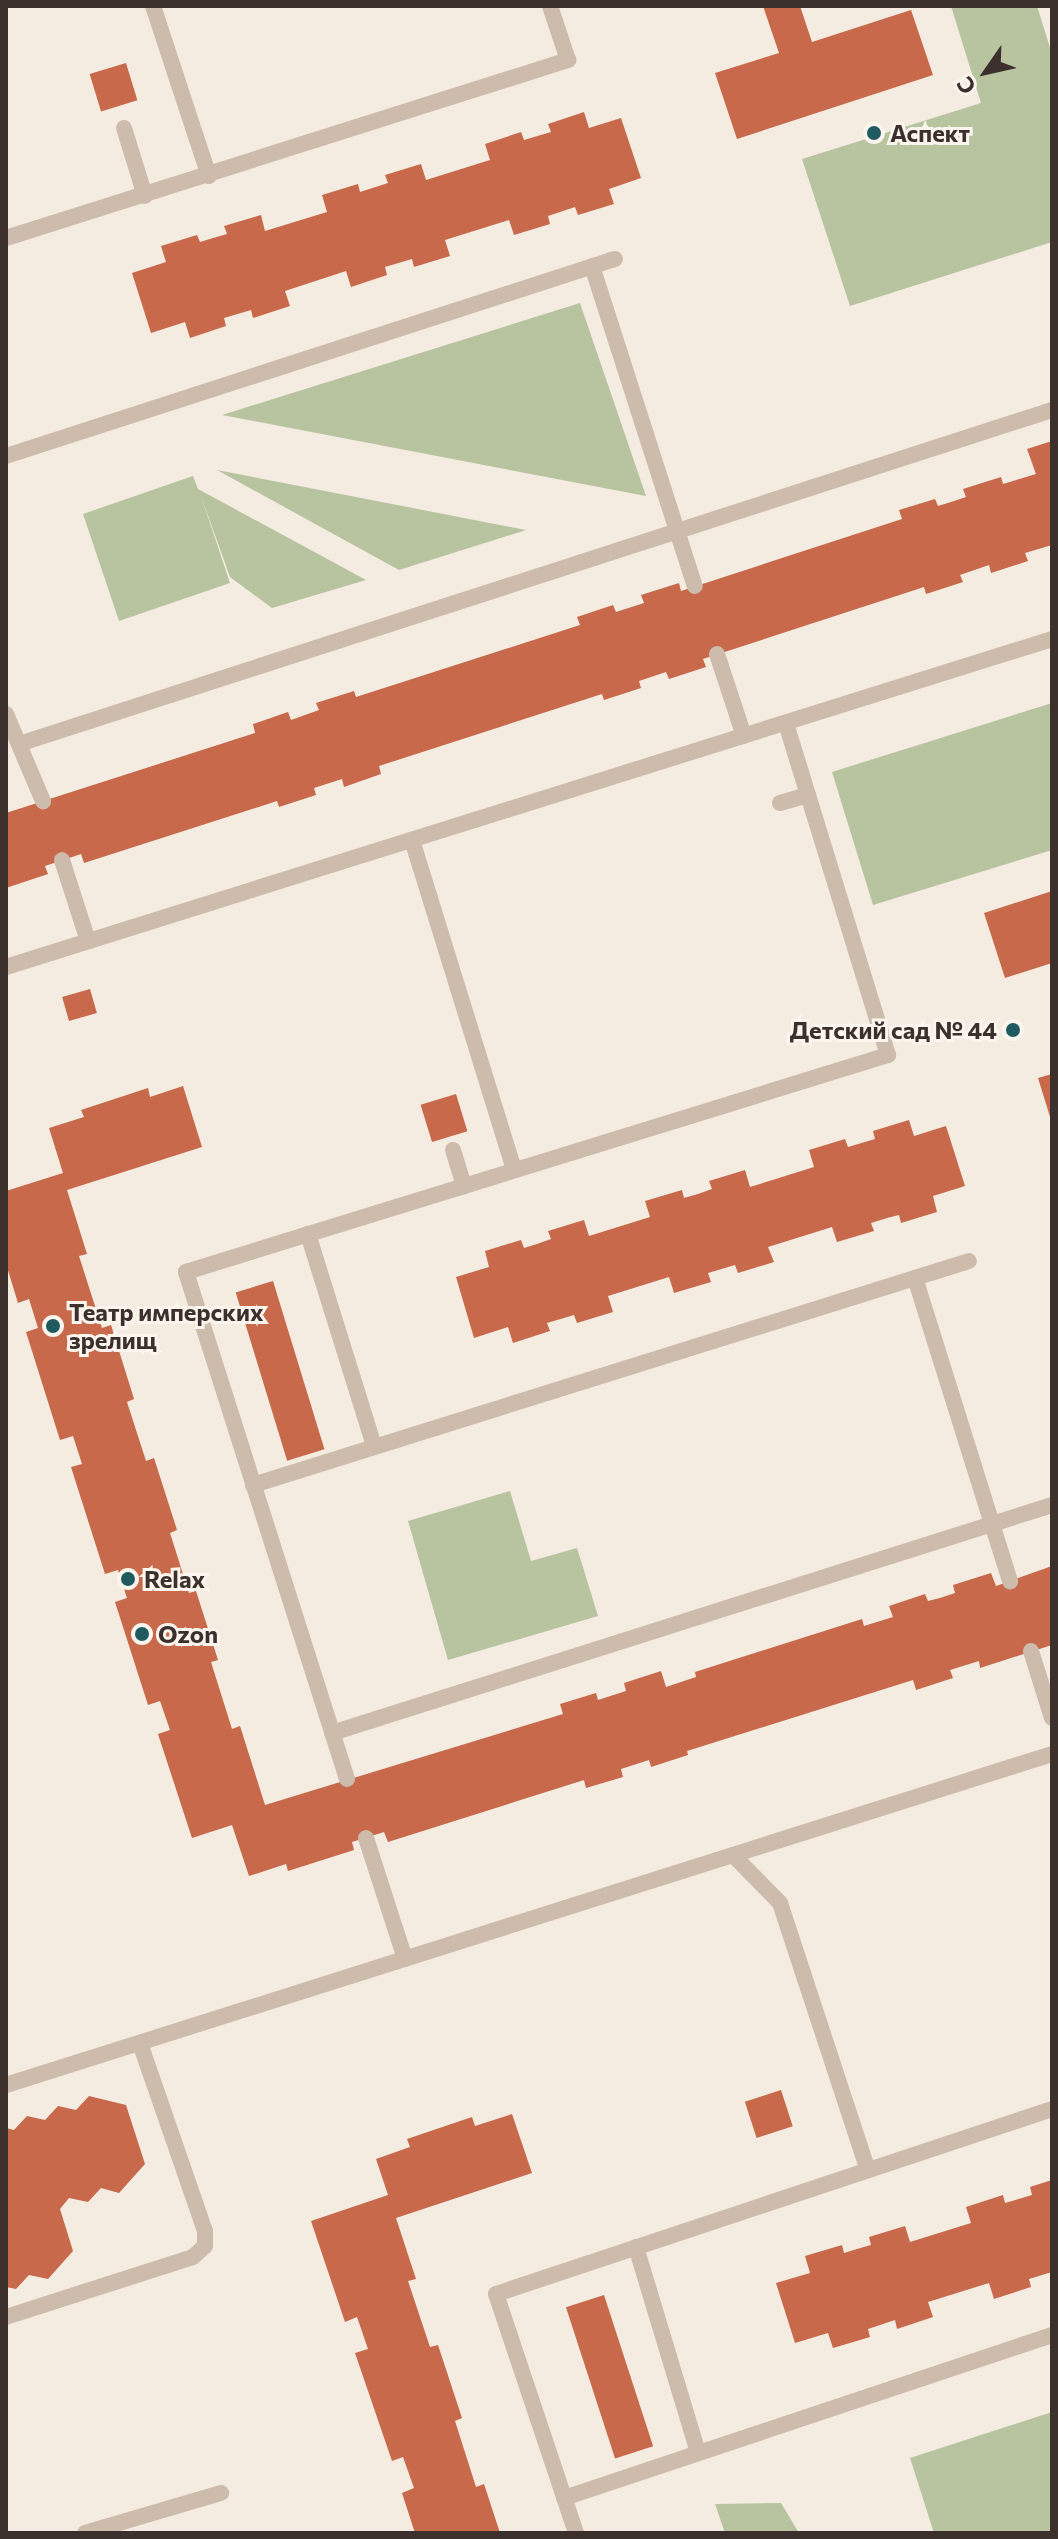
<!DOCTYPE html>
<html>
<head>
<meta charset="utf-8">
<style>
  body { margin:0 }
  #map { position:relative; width:1058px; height:2539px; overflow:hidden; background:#f4ebe1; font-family:Commissioner,sans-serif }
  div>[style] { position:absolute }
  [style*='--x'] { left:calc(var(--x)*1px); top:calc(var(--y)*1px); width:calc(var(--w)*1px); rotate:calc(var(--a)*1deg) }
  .green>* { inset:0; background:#b8c4a0 }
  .building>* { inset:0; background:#c8694b; transform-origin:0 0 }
  .service>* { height:16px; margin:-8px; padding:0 8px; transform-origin:8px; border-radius:8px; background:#cdbbac }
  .dots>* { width:22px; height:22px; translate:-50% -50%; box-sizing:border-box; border:4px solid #fbf5ee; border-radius:50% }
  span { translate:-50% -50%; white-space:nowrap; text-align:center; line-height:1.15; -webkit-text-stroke:6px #fbf5ee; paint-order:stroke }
  .poi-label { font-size:24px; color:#3b302b; font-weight:700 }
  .left { translate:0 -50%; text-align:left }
  .right { translate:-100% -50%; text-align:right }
  .frame { position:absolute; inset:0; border:8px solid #3b302b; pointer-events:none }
  .north { position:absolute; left:946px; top:32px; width:80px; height:80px; -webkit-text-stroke:6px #fbf5ee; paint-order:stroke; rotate:236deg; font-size:22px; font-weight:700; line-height:32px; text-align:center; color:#3b302b }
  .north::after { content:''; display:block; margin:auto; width:28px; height:36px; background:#3b302b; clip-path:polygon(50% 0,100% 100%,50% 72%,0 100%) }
</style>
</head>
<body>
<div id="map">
  <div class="green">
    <div style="clip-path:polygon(951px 6px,1037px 6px,1052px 54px,1052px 242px,850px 306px,802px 159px,981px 103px)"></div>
    <div style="clip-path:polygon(580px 303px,646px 496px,222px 415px)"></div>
    <div style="clip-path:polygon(217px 470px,526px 530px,399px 570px)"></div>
    <div style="clip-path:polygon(193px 476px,198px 489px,366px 580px,272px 608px,230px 577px,201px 496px,230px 583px,119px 621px,83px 514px)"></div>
    <div style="clip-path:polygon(1052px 703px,1052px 850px,873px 905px,832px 772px)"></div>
    <div style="clip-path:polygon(510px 1491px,531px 1561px,577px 1548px,598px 1616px,448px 1660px,408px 1521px)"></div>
    <div style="clip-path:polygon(1052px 2412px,1052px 2533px,934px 2533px,910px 2458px)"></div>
    <div style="clip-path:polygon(781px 2503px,799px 2533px,725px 2533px,715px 2504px)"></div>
  </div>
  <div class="building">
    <div style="clip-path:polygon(763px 6px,800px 6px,812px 42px,911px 10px,933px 75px,737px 139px,715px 73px,779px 53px)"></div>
    <div style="left:126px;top:63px;width:39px;height:38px;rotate:73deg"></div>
    <div style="clip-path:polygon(584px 112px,589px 128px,621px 118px,641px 178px,609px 189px,614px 204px,578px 215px,575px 207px,548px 216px,550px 224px,514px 235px,509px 220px,445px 240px,450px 256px,414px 267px,412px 259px,385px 267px,387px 275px,351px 287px,346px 271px,285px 291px,290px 306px,253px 318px,251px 310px,224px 318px,226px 326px,190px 338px,185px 322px,151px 333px,132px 273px,166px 262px,161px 246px,197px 235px,200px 242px,213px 238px,227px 234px,224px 226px,261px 215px,265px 231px,327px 212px,322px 195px,358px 184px,360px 192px,388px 183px,385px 175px,421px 164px,426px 180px,490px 160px,485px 144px,521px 132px,524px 140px,551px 132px,548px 124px)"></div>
    <div style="clip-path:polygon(1052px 441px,1052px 545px,1025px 553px,1028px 561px,991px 573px,989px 565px,960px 575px,963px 582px,926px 594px,924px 587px,703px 659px,706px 667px,669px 679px,666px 672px,639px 681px,641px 688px,604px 700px,602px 694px,379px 766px,381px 774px,344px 787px,342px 779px,314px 788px,316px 795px,279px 807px,277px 801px,84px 863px,81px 854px,45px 866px,48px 874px,6px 888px,6px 813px,255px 733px,253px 724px,288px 712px,291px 720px,319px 710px,316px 703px,354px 691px,356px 697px,580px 625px,577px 617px,613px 605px,616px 612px,644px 603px,641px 595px,679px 583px,681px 591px,902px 519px,899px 510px,935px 499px,938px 506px,951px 502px,966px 497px,963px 489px,1001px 477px,1003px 484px,1036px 474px,1027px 449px)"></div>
    <div style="clip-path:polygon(1052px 891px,1052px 963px,1005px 978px,984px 913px)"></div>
    <div style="left:90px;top:989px;width:25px;height:29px;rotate:74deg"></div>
    <div style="clip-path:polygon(1052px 1074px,1052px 1120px,1051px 1120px,1038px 1078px)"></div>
    <div style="clip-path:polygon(183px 1086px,202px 1147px,67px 1190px,87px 1254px,79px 1256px,102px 1328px,111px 1325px,134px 1399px,127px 1402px,146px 1461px,154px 1458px,177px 1530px,170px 1533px,189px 1593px,196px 1591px,218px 1660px,211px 1662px,232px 1729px,240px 1726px,265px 1805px,563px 1714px,560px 1704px,596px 1693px,598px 1700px,626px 1691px,624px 1683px,661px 1671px,666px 1687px,696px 1677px,695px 1672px,862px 1619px,864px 1626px,893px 1617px,889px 1606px,925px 1594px,928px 1601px,940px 1598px,955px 1593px,953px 1585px,991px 1573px,996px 1586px,1052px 1566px,1052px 1645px,980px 1668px,979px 1661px,950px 1670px,953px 1678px,916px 1690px,913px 1680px,687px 1751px,688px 1755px,651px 1767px,649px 1760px,621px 1769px,623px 1777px,586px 1788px,584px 1780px,388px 1842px,384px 1832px,352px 1842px,354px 1850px,288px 1871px,286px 1864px,249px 1876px,232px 1825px,192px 1838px,158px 1734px,170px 1730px,160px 1701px,148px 1705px,115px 1602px,127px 1598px,118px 1570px,105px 1574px,71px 1467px,82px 1464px,73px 1436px,60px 1440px,26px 1332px,38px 1328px,29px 1299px,18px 1303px,6px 1264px,6px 1191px,63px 1173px,49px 1128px,84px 1117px,81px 1110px,148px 1088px,150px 1097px)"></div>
    <div style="left:456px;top:1094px;width:39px;height:37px;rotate:73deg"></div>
    <div style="clip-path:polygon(909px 1120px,914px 1136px,946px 1126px,965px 1186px,933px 1196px,937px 1212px,901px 1223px,899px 1215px,887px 1218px,871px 1223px,874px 1231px,837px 1242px,832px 1227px,768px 1247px,774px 1262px,738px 1273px,735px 1265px,708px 1273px,711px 1282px,674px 1293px,669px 1277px,608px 1296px,613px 1312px,577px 1323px,574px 1315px,547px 1323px,550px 1331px,513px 1343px,508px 1327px,474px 1338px,456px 1277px,489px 1267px,485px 1251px,521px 1240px,524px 1248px,537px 1244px,551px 1239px,548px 1231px,584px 1220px,589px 1236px,650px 1217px,645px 1201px,682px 1190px,684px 1198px,698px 1194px,712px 1189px,709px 1181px,745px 1170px,750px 1187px,814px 1167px,809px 1150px,845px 1139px,848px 1147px,875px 1139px,873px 1131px)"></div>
    <div style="left:273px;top:1281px;width:176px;height:39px;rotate:73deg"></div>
    <div style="left:781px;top:2090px;width:38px;height:38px;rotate:72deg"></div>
    <div style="clip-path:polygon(89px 2096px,126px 2105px,145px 2164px,119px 2193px,101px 2188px,88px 2202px,69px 2198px,60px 2209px,73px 2251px,48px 2279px,29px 2275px,16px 2289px,6px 2287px,6px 2128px,14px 2130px,27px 2116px,45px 2120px,58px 2106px,76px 2110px)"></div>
    <div style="clip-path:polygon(512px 2114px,532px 2173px,396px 2218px,416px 2279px,408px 2281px,430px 2347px,438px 2345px,462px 2418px,455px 2421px,476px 2487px,484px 2484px,500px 2533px,415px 2533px,402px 2493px,414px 2488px,403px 2457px,392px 2461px,355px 2353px,368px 2349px,357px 2317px,345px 2322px,311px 2221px,388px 2195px,376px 2159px,410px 2147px,407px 2139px,472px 2117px,475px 2126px)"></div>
    <div style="clip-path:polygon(1052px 2180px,1052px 2272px,1029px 2279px,1031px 2287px,994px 2299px,989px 2283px,928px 2302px,933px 2317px,897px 2329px,895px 2320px,868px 2329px,870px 2337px,833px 2348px,828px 2333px,795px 2343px,776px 2283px,810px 2273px,805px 2256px,842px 2245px,844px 2253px,857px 2249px,871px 2245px,869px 2237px,905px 2226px,910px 2242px,971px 2223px,966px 2207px,1003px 2195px,1005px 2203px,1032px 2195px,1030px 2187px)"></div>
    <div style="left:604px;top:2295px;width:159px;height:40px;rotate:72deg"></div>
  </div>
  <div class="service">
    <div style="--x:153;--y:6;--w:179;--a:71.8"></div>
    <div style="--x:124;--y:128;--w:71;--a:72.8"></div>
    <div style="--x:6;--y:238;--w:590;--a:-17.57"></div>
    <div style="--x:568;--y:60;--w:57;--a:-108.4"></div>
    <div style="--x:592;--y:266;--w:336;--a:72.2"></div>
    <div style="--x:6;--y:456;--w:640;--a:-17.93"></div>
    <div style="--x:717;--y:654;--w:86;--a:71.8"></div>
    <div style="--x:6;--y:714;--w:95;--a:67"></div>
    <div style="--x:19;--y:744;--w:1086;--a:-17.92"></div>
    <div style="--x:780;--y:803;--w:29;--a:-16"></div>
    <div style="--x:412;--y:840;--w:345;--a:72.8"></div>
    <div style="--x:62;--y:860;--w:85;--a:72.2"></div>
    <div style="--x:6;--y:967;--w:1096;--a:-17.41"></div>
    <div style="--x:453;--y:1150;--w:38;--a:73"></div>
    <div style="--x:308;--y:1234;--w:222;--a:72.7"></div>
    <div style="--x:915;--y:1278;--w:318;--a:72.6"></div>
    <div style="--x:253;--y:1485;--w:750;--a:-17.37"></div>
    <div style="--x:1031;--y:1651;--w:70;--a:72.6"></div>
    <div style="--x:332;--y:1733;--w:755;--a:-17.57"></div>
    <div style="--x:347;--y:1779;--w:532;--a:-107.62"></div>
    <div style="--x:186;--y:1272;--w:735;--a:-17.18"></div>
    <div style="--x:888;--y:1055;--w:347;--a:-107.1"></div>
    <div style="--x:366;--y:1838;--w:127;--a:72.1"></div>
    <div style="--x:733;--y:1855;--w:67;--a:45.6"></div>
    <div style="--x:780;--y:1903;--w:281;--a:71.8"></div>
    <div style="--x:6;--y:2085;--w:1097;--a:-17.56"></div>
    <div style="--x:636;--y:2247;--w:215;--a:73.2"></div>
    <div style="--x:6;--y:2317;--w:196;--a:-17.8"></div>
    <div style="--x:193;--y:2257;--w:16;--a:-43"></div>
    <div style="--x:205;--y:2246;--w:15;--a:-90"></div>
    <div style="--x:205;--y:2231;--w:199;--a:-109.1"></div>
    <div style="--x:564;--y:2498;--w:515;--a:-18.47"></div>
    <div style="--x:85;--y:2533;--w:142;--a:-16.4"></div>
    <div style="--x:576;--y:2533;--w:252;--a:-108.5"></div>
    <div style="--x:496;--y:2294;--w:586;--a:-18.4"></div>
  </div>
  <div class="dots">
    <div style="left:874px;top:133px;background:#1f5a5e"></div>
    <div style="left:1013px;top:1030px;background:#1f5a5e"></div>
    <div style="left:53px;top:1326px;background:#1f5a5e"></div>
    <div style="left:128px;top:1579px;background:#1f5a5e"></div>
    <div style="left:142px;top:1634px;background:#1f5a5e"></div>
  </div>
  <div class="poi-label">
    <span class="left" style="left:890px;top:133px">Аспект</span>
    <span class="right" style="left:997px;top:1030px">Детский сад № 44</span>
    <span class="left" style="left:69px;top:1326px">Театр имперских<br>зрелищ</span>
    <span class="left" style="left:144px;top:1579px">Relax</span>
    <span class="left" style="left:158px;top:1634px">Ozon</span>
  </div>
  <div class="frame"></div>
  <div class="north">С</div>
</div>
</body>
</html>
